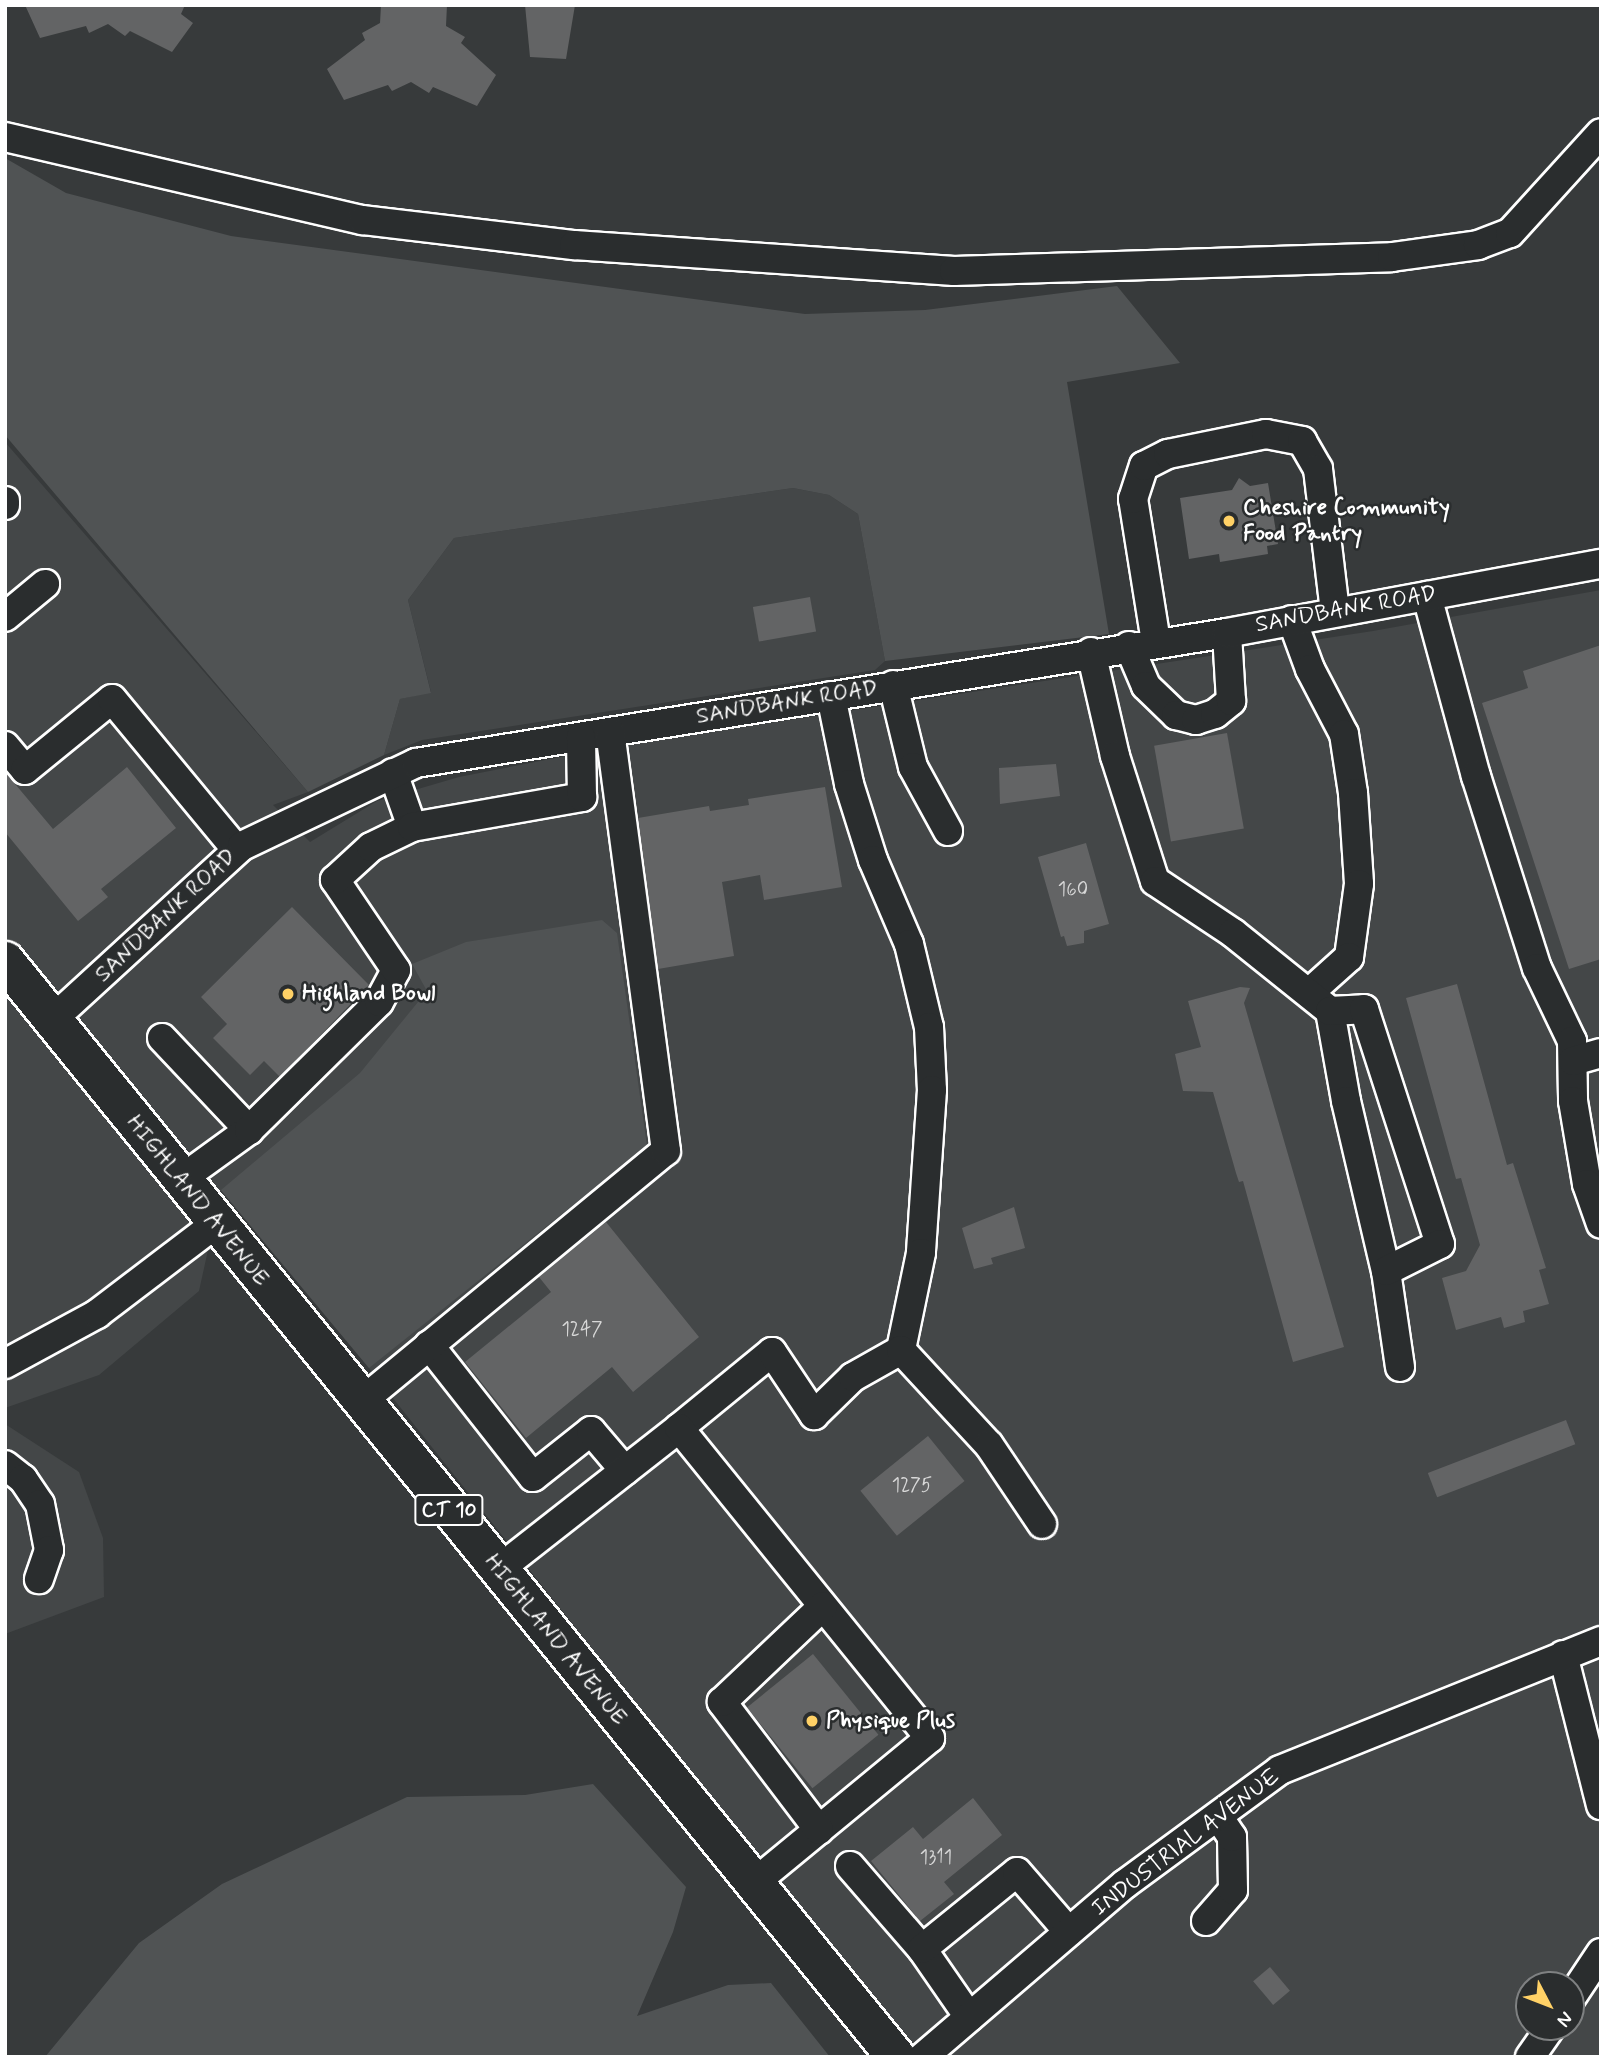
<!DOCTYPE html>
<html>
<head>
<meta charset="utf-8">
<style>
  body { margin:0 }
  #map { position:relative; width:1606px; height:2062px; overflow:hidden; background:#373a3b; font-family:Mynerve,sans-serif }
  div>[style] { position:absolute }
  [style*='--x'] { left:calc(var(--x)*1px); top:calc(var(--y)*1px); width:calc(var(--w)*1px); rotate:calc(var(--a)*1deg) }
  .built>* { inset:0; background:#444748 }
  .green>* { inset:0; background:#505354 }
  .building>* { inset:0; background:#636465; transform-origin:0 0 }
  .roads { filter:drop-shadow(2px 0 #fff) drop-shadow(-2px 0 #fff) drop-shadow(0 2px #fff) drop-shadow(0 -2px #fff) }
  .minor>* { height:28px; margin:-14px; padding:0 14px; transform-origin:14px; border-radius:14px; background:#2a2d2e }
  .highway>* { height:38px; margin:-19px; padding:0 19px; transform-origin:19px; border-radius:19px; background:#2a2d2e }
  .dots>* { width:19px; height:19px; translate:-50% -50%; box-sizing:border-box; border:4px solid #2a2d2e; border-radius:50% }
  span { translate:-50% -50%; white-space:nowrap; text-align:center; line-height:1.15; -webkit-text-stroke:5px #2a2d2e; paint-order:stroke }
  .number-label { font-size:19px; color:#d8d8d8 }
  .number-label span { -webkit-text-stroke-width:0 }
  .shield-label span { padding:2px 5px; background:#2a2d2e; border:2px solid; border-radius:5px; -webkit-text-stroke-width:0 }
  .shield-label { font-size:21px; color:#fff; font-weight:700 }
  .poi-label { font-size:23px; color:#fff; font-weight:700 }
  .left { translate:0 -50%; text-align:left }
  .street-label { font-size:23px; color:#fff }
  .frame { position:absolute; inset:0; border:7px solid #fff; pointer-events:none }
  .north { position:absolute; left:1515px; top:1971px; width:70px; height:70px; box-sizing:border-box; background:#2a2d2e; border:2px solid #7f8182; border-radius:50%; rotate:132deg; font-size:19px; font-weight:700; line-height:28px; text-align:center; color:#fff }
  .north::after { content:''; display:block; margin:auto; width:24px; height:32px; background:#ffd166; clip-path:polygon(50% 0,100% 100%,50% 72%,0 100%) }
</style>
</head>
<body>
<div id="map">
  <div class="built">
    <div style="clip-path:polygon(evenodd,5px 442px,308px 792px,273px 805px,310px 842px,377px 801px,459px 777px,611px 747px,1373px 631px,1601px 590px,1601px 2057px,917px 2057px,369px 1368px,221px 1191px,199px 1291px,99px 1375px,5px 1408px,5px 442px,1529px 1985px,1571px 1985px,1571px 2027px,1529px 2027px,1529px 1985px)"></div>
    <div style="clip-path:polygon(793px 488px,829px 495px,858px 514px,885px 661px,875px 670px,422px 740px,384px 755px,400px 699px,431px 692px,408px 600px,454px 538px)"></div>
    <div style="clip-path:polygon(5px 1424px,79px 1472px,103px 1538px,104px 1597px,5px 1634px)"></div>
  </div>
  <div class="green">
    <div style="clip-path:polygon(5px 158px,66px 193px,231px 236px,805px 314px,925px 310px,1117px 286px,1180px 363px,1067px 382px,1109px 634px,885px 661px,858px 514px,829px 495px,793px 488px,454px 538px,408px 600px,431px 693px,400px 699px,384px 755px,308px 792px,5px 435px)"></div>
    <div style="clip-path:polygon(602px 920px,617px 933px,647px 1146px,369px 1368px,221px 1190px,360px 1073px,427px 991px,412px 964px,466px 942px)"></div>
    <div style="clip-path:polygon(593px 1784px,686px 1887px,673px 1932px,637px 2016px,728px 1985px,771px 1983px,830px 2057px,45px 2057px,139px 1943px,222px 1884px,407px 1797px,525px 1795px)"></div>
  </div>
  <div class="building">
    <div style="clip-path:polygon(25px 5px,185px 5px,181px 14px,193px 23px,172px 52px,130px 31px,125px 36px,108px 24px,89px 33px,86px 26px,40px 38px)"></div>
    <div style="clip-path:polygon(381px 5px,447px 5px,446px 26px,465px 37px,461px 43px,496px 75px,477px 106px,433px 87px,429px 93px,411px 82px,392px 91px,388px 85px,344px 100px,327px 69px,365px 40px,362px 33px,380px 23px)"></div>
    <div style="clip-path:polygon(525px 5px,575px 5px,566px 59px,530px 57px)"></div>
    <div style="clip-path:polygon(1239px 478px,1250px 486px,1268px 483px,1278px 544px,1267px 546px,1268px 554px,1220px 562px,1219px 554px,1189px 559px,1180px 498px,1232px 490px)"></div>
    <div style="left:810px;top:597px;width:35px;height:58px;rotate:80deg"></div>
    <div style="clip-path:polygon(1601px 645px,1601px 959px,1569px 969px,1482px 703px,1528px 688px,1523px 671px)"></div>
    <div style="left:1227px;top:733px;width:97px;height:74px;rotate:80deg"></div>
    <div style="clip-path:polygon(1056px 764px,1060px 796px,1000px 804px,999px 768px)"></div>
    <div style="clip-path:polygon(127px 767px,176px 828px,101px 889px,108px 897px,78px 921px,5px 832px,5px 772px,53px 829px)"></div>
    <div style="clip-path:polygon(825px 787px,842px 887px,764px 900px,760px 875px,722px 882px,734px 956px,658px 969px,638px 818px,709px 806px,710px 811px,749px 805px,748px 799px)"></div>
    <div style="clip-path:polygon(1086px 843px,1109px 924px,1084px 931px,1084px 943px,1067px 946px,1064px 936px,1061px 937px,1038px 857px)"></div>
    <div style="clip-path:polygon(292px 907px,369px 985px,280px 1077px,264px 1061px,250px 1075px,213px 1038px,227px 1024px,201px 997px)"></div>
    <div style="clip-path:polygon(1457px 984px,1507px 1165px,1513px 1163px,1546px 1268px,1539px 1270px,1549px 1304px,1523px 1311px,1525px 1322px,1504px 1328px,1501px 1317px,1456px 1330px,1442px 1278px,1466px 1271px,1480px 1245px,1461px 1178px,1456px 1179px,1406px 998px)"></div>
    <div style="clip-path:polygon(1240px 987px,1250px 988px,1244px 1003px,1344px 1347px,1293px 1362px,1243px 1181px,1239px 1182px,1236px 1173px,1213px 1092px,1183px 1091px,1175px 1054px,1201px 1047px,1188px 1001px)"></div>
    <div style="clip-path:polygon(1014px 1207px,1025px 1248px,991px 1258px,993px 1264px,974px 1269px,962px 1228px)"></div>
    <div style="clip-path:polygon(606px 1222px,699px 1337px,633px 1392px,612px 1367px,526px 1438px,465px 1362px,551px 1292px,539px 1277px)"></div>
    <div style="left:1566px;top:1420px;width:26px;height:148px;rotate:69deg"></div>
    <div style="left:928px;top:1436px;width:58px;height:87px;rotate:51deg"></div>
    <div style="left:813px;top:1654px;width:104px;height:85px;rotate:51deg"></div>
    <div style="clip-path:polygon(973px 1798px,1002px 1835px,944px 1882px,954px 1894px,920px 1921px,871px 1861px,913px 1827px,923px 1839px)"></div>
    <div style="left:1270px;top:1967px;width:31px;height:22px;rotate:50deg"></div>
  </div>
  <div class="roads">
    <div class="minor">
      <div style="--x:5;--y:137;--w:367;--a:13.1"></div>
      <div style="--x:363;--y:220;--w:212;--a:6.8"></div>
      <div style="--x:574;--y:245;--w:381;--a:3.9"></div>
      <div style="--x:954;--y:271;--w:438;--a:-1.8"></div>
      <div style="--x:1392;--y:257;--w:87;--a:-7.9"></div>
      <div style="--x:1478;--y:245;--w:34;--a:-21"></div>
      <div style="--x:1510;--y:233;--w:135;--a:-47.7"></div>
      <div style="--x:5;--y:501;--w:4;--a:90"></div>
      <div style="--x:1427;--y:596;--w:187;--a:74.8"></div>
      <div style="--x:1476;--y:776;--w:201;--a:72.4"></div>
      <div style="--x:1537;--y:968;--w:81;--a:64.4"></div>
      <div style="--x:1572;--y:1041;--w:60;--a:89"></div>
      <div style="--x:1573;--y:1101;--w:84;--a:80.4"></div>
      <div style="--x:1587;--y:1184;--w:42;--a:70.7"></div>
      <div style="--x:5;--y:617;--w:52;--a:-39.5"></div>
      <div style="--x:1292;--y:620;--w:52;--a:69.8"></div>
      <div style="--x:1310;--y:669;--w:73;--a:62.4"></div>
      <div style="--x:1344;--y:734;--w:60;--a:81.3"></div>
      <div style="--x:1353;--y:793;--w:91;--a:86.2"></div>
      <div style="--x:1359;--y:884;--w:74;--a:97.8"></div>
      <div style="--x:1349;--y:957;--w:54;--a:138"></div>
      <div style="--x:1156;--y:642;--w:145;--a:-99.1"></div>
      <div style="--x:1133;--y:499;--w:35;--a:-72"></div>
      <div style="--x:1144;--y:466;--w:27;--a:-27"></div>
      <div style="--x:1168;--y:454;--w:100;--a:-11.5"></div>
      <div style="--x:1266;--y:434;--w:37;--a:11"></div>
      <div style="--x:1302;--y:441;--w:32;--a:60"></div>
      <div style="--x:1318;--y:469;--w:144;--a:83.2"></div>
      <div style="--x:1129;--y:646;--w:43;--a:67"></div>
      <div style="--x:1146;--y:686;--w:42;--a:44"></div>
      <div style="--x:1176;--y:715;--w:21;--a:14"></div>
      <div style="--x:1196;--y:720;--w:20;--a:-18"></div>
      <div style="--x:1215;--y:714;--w:21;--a:-39"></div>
      <div style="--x:1231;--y:701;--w:68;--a:-93.4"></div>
      <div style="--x:1091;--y:652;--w:107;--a:77"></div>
      <div style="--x:1115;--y:756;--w:131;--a:72.3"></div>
      <div style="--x:1155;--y:881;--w:94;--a:33.7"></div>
      <div style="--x:1233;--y:933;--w:124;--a:38.8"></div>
      <div style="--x:1330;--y:1011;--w:91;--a:79.9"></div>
      <div style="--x:1346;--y:1101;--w:175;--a:76.8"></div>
      <div style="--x:1386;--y:1271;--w:97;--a:81.7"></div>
      <div style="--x:893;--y:685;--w:84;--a:76.3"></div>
      <div style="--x:913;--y:767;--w:73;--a:61.3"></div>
      <div style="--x:831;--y:696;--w:90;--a:78.4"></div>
      <div style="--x:849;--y:784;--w:80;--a:72.5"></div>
      <div style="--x:873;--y:860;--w:91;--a:66.8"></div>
      <div style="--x:909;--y:944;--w:85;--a:76.5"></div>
      <div style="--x:929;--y:1027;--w:63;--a:87.3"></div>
      <div style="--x:932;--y:1090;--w:163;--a:93.9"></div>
      <div style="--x:921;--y:1253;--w:99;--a:101.7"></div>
      <div style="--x:5;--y:746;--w:31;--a:50"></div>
      <div style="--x:25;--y:770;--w:112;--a:-39.2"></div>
      <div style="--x:112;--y:699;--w:196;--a:50.4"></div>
      <div style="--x:393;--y:773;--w:57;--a:70.6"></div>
      <div style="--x:1330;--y:1011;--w:34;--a:-3"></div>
      <div style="--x:1364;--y:1009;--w:247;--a:72.1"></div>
      <div style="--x:1440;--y:1244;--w:60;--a:153.4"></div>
      <div style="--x:52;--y:1020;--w:258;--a:-42.5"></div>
      <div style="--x:242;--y:846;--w:193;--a:-25.5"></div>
      <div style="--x:416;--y:763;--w:821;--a:-9.11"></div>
      <div style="--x:1227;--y:633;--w:380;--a:-10.5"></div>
      <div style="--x:162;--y:1038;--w:127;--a:46.6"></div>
      <div style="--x:1573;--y:1061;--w:29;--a:-16"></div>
      <div style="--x:180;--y:1180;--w:85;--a:-35.9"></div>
      <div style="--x:249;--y:1130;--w:182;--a:-44.6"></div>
      <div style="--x:379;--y:1002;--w:36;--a:-62"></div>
      <div style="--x:396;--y:970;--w:109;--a:-124.1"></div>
      <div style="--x:335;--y:880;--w:49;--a:-42.5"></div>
      <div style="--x:371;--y:847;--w:46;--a:-26"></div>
      <div style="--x:412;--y:827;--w:173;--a:-10"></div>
      <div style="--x:582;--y:797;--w:60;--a:-91"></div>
      <div style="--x:429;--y:1345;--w:168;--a:51.8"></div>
      <div style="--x:533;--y:1477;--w:74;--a:-38.4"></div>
      <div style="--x:591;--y:1431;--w:52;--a:49.6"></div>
      <div style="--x:5;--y:1364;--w:105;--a:-28.5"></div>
      <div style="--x:97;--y:1314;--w:148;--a:-37.3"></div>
      <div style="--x:361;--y:1402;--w:395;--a:-39.5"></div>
      <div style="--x:666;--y:1151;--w:422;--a:-97.6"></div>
      <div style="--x:679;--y:1428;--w:120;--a:-39.3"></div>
      <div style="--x:772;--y:1352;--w:76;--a:56.3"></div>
      <div style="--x:814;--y:1415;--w:54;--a:-44.3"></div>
      <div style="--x:853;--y:1377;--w:55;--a:-29.4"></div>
      <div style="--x:901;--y:1350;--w:129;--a:47.2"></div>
      <div style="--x:989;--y:1445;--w:95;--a:56.1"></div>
      <div style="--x:5;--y:1465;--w:23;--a:38"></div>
      <div style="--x:23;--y:1479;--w:30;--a:56"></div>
      <div style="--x:40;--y:1504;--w:47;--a:78.9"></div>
      <div style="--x:49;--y:1550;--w:31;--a:109"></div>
      <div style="--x:498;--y:1570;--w:230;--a:-38.1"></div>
      <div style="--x:679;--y:1428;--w:399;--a:51"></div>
      <div style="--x:930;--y:1738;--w:228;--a:140.5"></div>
      <div style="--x:1563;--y:1655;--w:155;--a:75.8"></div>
      <div style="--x:819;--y:1830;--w:161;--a:-127.2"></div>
      <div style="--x:722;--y:1702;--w:139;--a:-43.5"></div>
      <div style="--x:850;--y:1866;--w:110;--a:49.1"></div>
      <div style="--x:922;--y:1949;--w:83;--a:55.3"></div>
      <div style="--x:1206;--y:1921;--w:41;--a:-48.9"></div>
      <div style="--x:1233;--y:1890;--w:53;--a:-91.1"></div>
      <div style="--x:1232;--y:1837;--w:25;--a:-124"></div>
      <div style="--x:922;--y:1949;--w:122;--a:-39"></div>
      <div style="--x:1017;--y:1872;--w:79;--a:49.1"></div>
      <div style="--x:1571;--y:1998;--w:54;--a:-56.3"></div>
      <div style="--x:923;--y:2057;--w:266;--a:-40.6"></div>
      <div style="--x:1125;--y:1884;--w:192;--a:-36.3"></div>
      <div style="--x:1280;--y:1770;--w:346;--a:-21.9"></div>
      <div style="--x:1530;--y:2057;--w:37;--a:-55"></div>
    </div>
    <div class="highway">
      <div style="--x:5;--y:961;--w:1412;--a:50.89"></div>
    </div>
  </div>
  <div class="dots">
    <div style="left:1229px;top:521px;background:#ffd166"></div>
    <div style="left:288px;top:994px;background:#ffd166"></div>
    <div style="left:812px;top:1721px;background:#ffd166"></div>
  </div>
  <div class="number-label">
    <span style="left:1073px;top:890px">160</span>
    <span style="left:582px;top:1330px">1247</span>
    <span style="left:912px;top:1486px">1275</span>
    <span style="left:936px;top:1858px">1311</span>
  </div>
  <div class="shield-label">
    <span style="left:449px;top:1510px">CT 10</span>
  </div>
  <div class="poi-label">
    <span class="left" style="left:1243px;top:521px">Cheshire Community<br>Food Pantry</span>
    <span class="left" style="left:302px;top:994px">Highland Bowl</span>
    <span class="left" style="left:826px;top:1721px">Physique Plus</span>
  </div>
  <div class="street-label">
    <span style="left:1346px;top:610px;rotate:-10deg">SANDBANK ROAD</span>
    <span style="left:787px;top:703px;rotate:-9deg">SANDBANK ROAD</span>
    <span style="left:166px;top:916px;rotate:-43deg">SANDBANK ROAD</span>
    <span style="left:197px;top:1201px;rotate:51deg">HIGHLAND AVENUE</span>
    <span style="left:555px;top:1640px;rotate:51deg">HIGHLAND AVENUE</span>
    <span style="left:1186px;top:1843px;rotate:-37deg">INDUSTRIAL AVENUE</span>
  </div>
  <div class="frame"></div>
  <div class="north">N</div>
</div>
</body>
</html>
